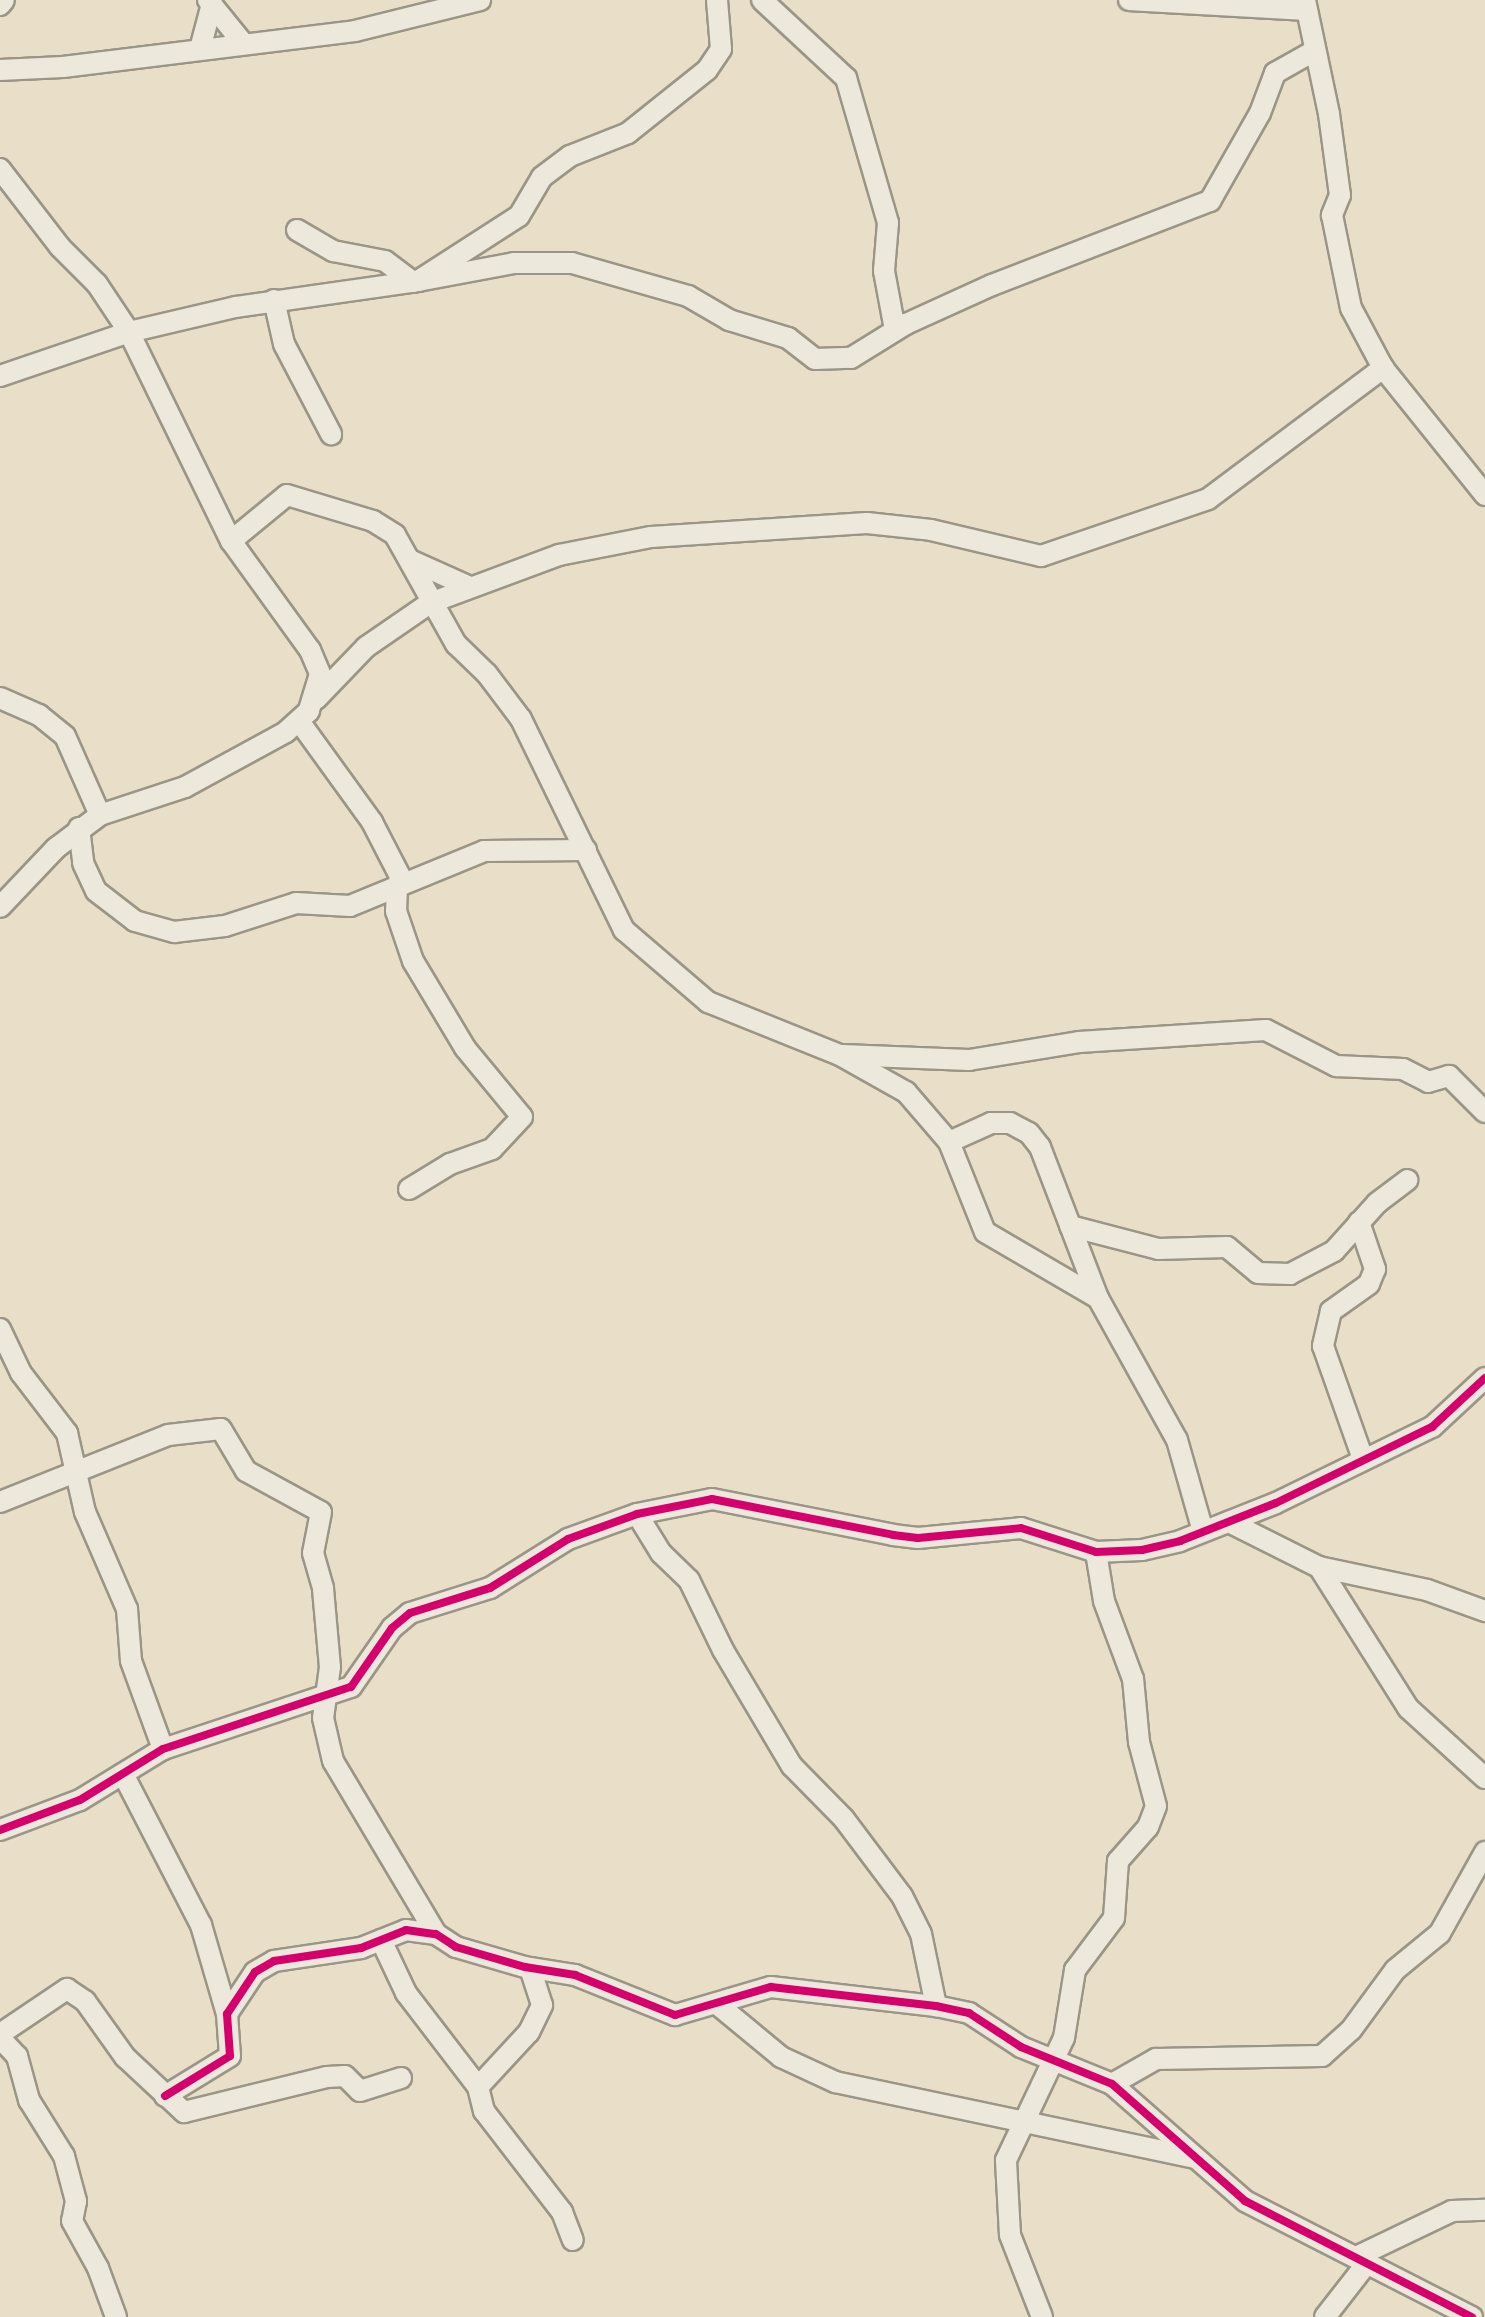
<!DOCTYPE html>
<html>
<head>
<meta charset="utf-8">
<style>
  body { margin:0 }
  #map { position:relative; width:1485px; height:2317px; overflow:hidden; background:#e9dfc8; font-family:"Libre Caslon Text",serif }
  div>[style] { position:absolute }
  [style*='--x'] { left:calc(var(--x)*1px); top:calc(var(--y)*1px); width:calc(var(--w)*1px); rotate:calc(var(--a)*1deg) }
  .roads { filter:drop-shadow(2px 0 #9b9586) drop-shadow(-2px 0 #9b9586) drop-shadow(0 2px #9b9586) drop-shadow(0 -2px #9b9586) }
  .minor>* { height:20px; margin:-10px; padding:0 10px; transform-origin:10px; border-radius:10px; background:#ece8dc }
  .cycleway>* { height:8px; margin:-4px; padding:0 4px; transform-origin:4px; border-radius:4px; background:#d6006c }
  span { translate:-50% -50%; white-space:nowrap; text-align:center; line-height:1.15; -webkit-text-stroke:7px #faeed3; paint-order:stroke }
</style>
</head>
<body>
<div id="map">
  <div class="roads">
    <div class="minor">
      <div style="--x:208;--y:0;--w:55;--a:50.9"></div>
      <div style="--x:762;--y:0;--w:115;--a:42.9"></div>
      <div style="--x:846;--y:78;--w:151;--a:73.8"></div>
      <div style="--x:888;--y:223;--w:48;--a:94.8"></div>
      <div style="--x:884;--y:271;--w:60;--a:79.4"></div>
      <div style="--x:1129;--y:0;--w:177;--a:3.2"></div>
      <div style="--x:1305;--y:0;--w:116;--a:78.1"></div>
      <div style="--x:1329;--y:114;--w:82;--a:82.3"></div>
      <div style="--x:1340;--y:195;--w:22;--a:112"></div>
      <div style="--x:1332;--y:215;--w:95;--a:78.5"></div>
      <div style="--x:1351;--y:308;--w:68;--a:61.9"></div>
      <div style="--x:1383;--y:368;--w:163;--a:51.2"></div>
      <div style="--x:0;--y:5;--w:6;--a:-51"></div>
      <div style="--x:200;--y:49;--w:47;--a:-75.1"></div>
      <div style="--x:0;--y:70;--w:63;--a:-2.7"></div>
      <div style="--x:63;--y:67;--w:294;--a:-7"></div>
      <div style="--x:355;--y:31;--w:129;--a:-13.9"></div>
      <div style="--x:0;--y:169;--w:98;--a:52.4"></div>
      <div style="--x:60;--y:247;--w:52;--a:45"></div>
      <div style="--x:97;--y:284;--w:58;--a:56.3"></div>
      <div style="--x:129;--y:332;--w:233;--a:64"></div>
      <div style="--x:231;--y:541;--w:135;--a:54.1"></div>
      <div style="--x:310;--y:650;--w:26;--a:67"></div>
      <div style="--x:320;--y:674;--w:39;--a:107"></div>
      <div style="--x:309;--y:711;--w:31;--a:138"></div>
      <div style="--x:286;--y:732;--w:115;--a:151.4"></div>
      <div style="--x:185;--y:787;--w:89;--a:161.8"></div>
      <div style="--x:100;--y:815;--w:55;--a:143.1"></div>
      <div style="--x:56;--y:848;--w:81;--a:133.5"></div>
      <div style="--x:297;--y:230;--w:42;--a:30.3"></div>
      <div style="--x:333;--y:251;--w:53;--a:10.9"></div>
      <div style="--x:385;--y:261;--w:35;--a:37"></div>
      <div style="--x:418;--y:281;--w:98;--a:-10.6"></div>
      <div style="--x:514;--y:263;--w:58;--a:0"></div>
      <div style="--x:572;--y:263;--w:121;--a:15.9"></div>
      <div style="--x:688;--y:296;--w:48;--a:30.3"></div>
      <div style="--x:729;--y:320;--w:62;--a:17"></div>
      <div style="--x:788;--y:338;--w:34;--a:38"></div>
      <div style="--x:815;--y:359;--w:36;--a:-2"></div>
      <div style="--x:851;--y:358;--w:65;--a:-31.7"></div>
      <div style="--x:906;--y:324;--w:94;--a:-24.4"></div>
      <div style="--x:992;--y:285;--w:234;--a:-21.1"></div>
      <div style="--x:1210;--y:201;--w:101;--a:-60.4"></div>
      <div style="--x:1260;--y:113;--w:43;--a:-69.4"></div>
      <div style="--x:1275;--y:73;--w:45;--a:-29.4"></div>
      <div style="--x:274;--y:300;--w:45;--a:77.2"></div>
      <div style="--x:284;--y:344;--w:102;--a:62.4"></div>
      <div style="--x:0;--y:376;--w:136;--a:-18.8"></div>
      <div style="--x:129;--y:332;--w:110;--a:-13.2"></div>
      <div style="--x:236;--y:307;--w:184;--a:-8.1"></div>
      <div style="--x:418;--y:281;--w:120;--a:-32.8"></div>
      <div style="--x:519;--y:216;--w:45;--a:-59.5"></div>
      <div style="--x:542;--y:177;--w:35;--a:-37"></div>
      <div style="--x:570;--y:156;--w:62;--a:-21.6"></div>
      <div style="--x:628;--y:133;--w:101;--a:-38.6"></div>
      <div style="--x:707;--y:70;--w:25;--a:-56"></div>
      <div style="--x:721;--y:49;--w:49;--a:-94.7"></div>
      <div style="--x:231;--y:541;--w:72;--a:-39.4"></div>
      <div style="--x:287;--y:495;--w:90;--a:16.8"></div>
      <div style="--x:373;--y:521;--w:26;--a:32"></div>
      <div style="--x:395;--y:535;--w:125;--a:60.8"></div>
      <div style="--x:456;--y:644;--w:43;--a:44.1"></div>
      <div style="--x:487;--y:674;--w:56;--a:52.9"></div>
      <div style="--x:521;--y:719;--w:235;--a:64"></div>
      <div style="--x:624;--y:930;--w:111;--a:40.6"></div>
      <div style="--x:708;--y:1002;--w:142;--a:21.9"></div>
      <div style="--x:840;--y:1055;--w:76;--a:29.3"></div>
      <div style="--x:906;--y:1092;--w:66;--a:49.3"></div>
      <div style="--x:949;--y:1142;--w:97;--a:68.2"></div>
      <div style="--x:985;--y:1232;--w:131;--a:30.3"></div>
      <div style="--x:410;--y:560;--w:66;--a:24.2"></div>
      <div style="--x:0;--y:698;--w:43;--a:23.6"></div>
      <div style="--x:39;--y:715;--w:33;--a:39"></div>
      <div style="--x:65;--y:736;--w:86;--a:66.1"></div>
      <div style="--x:316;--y:699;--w:72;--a:-46.1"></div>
      <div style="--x:366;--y:647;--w:78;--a:-34.5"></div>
      <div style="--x:430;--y:603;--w:138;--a:-20.4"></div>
      <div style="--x:559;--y:555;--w:94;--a:-11.1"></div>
      <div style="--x:651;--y:537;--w:216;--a:-3.7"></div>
      <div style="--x:867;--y:523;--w:64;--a:6.2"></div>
      <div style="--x:931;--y:530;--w:113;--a:13.3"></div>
      <div style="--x:1041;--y:556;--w:176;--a:-18.8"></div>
      <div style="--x:1208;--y:499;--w:219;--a:-36.8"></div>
      <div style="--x:299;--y:721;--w:125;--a:54.1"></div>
      <div style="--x:372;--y:822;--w:68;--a:62.7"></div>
      <div style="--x:79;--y:828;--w:35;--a:83"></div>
      <div style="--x:83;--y:863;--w:31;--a:65"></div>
      <div style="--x:96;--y:891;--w:49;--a:37.6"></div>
      <div style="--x:135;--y:921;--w:41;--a:15.8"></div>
      <div style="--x:174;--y:932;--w:51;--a:-6.7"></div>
      <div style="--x:225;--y:926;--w:75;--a:-17.9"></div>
      <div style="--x:296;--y:903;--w:54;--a:3.2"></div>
      <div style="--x:350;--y:906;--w:145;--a:-22.3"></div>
      <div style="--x:484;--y:851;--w:102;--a:-0.6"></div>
      <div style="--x:397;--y:885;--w:26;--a:92"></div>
      <div style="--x:396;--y:911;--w:53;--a:71.2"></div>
      <div style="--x:413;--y:961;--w:101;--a:59.1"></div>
      <div style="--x:465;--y:1048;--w:89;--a:50.4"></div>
      <div style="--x:522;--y:1117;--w:44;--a:133.2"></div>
      <div style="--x:492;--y:1149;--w:45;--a:160.3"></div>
      <div style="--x:450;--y:1164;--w:48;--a:148.6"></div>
      <div style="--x:843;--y:1055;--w:126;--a:2.3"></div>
      <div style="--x:969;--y:1060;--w:111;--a:-9.3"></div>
      <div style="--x:1079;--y:1042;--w:187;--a:-3.7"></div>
      <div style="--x:1266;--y:1030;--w:79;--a:27.2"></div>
      <div style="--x:1336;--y:1066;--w:67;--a:2.6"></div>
      <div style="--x:1403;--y:1069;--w:28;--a:27"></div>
      <div style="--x:1428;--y:1082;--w:22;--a:-16"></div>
      <div style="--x:1449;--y:1076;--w:51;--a:45"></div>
      <div style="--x:949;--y:1142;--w:46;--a:-24.3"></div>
      <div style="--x:991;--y:1123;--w:19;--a:0"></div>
      <div style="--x:1010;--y:1123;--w:21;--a:28"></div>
      <div style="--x:1029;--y:1133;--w:18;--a:52"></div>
      <div style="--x:1040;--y:1147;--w:162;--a:69"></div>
      <div style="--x:1098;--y:1298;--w:162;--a:60.9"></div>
      <div style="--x:1177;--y:1440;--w:95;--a:74.1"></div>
      <div style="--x:1359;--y:1222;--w:50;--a:71.2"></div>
      <div style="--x:1375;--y:1269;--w:16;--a:112"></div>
      <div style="--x:1369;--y:1284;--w:47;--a:144.6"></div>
      <div style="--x:1331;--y:1311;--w:36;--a:103"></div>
      <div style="--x:1323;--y:1346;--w:120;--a:70.5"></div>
      <div style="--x:1070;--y:1226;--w:91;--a:14.6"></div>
      <div style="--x:1158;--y:1249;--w:69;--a:-1.7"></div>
      <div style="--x:1227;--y:1247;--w:40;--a:40"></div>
      <div style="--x:1258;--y:1273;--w:32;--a:2"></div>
      <div style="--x:1290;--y:1274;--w:50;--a:-27.6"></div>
      <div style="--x:1334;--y:1251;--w:64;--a:-48.1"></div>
      <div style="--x:1377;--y:1203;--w:38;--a:-37"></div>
      <div style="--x:0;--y:1329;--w:49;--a:64.5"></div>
      <div style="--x:21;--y:1373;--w:76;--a:52.5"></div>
      <div style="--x:67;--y:1433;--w:81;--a:77.2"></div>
      <div style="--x:85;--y:1512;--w:106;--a:66.6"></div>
      <div style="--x:127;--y:1609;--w:52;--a:85.6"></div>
      <div style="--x:131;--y:1661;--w:94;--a:70"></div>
      <div style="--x:0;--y:1502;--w:181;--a:-21.7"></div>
      <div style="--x:168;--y:1435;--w:53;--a:-6.5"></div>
      <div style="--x:221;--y:1429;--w:49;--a:59.2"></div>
      <div style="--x:246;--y:1471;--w:85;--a:28.7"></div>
      <div style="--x:321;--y:1512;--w:42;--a:101"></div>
      <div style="--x:313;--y:1553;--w:37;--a:74"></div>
      <div style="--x:323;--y:1589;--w:78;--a:84.9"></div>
      <div style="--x:330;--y:1667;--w:51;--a:97.8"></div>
      <div style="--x:323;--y:1718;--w:44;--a:76.9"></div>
      <div style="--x:333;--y:1761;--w:201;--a:59.2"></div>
      <div style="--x:637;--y:1514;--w:46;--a:58.4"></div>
      <div style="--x:661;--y:1553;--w:39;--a:44"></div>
      <div style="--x:689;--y:1580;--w:78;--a:64.1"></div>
      <div style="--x:723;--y:1650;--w:135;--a:59.3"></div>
      <div style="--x:792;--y:1766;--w:74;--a:45.5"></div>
      <div style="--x:844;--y:1819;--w:96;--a:53"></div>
      <div style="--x:902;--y:1896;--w:42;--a:63.4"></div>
      <div style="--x:921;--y:1934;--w:74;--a:78.2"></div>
      <div style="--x:1229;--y:1522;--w:101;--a:26.6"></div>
      <div style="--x:1319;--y:1567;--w:167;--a:57.7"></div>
      <div style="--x:1408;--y:1708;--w:104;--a:42.3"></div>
      <div style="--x:1319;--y:1567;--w:110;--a:12"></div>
      <div style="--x:1427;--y:1590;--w:62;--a:19.9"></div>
      <div style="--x:123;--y:1774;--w:170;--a:62.7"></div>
      <div style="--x:201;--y:1925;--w:93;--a:73.7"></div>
      <div style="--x:0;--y:1830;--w:85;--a:-20.6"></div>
      <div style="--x:80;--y:1800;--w:97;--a:-31.6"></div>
      <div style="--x:163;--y:1749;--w:198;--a:-18.3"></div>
      <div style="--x:351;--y:1687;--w:72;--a:-55.2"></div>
      <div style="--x:392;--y:1628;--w:23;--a:-40"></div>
      <div style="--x:410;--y:1613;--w:84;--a:-17.4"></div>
      <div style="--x:490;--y:1588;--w:92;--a:-32.1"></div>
      <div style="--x:568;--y:1539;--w:73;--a:-19.9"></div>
      <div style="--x:637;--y:1514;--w:76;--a:-11.3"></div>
      <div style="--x:712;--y:1499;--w:185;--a:11.2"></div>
      <div style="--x:893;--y:1535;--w:25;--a:7"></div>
      <div style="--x:918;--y:1538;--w:103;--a:-5.5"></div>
      <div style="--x:1021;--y:1528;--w:79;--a:17.7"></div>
      <div style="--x:1096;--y:1552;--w:46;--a:-2.5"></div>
      <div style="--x:1142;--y:1550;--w:39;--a:-13"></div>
      <div style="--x:1180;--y:1541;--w:103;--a:-21.6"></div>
      <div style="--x:1276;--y:1503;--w:174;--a:-26"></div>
      <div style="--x:1432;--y:1427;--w:72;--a:-42.8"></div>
      <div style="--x:381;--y:1940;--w:59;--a:64.7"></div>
      <div style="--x:406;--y:1993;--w:118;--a:52.5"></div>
      <div style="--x:478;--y:2087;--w:25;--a:76"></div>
      <div style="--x:484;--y:2111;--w:128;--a:52.3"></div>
      <div style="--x:562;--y:2212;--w:30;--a:69"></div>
      <div style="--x:717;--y:2004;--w:83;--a:39.6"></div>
      <div style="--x:781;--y:2057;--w:60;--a:24.8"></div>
      <div style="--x:835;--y:2082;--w:368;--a:11.9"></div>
      <div style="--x:0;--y:2034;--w:81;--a:-33.9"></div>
      <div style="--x:67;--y:1989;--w:22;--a:34"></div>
      <div style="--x:85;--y:2001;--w:69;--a:54.5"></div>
      <div style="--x:125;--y:2057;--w:81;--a:43"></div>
      <div style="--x:184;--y:2112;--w:147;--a:-13.8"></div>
      <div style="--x:327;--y:2077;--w:18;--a:-3"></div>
      <div style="--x:345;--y:2076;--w:21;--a:45"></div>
      <div style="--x:360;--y:2091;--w:43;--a:-17.6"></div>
      <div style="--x:0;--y:2038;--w:25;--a:47"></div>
      <div style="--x:17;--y:2056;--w:46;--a:74.7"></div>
      <div style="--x:29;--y:2100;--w:66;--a:58"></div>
      <div style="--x:64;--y:2156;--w:47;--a:75.1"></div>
      <div style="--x:76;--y:2201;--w:20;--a:101"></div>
      <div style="--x:72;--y:2221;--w:54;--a:61"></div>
      <div style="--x:98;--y:2268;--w:52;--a:69.8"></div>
      <div style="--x:1112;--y:2084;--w:51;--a:-29.6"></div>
      <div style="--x:1156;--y:2059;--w:166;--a:-1"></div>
      <div style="--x:1322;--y:2056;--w:39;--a:-42"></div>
      <div style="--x:1351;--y:2030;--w:74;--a:-53.7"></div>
      <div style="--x:1395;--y:1970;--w:58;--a:-39.4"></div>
      <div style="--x:1440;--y:1933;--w:93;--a:-60.9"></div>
      <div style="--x:478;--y:2087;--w:75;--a:-47.2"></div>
      <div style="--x:529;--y:2032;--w:30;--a:-64"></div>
      <div style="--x:542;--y:2005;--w:39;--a:-108"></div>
      <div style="--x:165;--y:2096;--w:76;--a:-31.6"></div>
      <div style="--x:230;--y:2056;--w:42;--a:-94.1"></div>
      <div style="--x:227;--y:2014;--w:50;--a:-56.3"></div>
      <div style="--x:255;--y:1972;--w:22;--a:-30"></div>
      <div style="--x:274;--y:1961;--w:88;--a:-8.5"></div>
      <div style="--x:361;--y:1948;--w:48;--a:-21.8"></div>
      <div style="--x:406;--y:1930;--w:30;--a:8"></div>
      <div style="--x:436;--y:1934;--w:24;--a:33"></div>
      <div style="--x:456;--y:1947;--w:72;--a:16.2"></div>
      <div style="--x:525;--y:1967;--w:51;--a:9.1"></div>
      <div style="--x:575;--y:1975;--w:108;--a:21.8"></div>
      <div style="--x:675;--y:2015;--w:100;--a:-16.3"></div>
      <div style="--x:771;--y:1987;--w:166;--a:6.6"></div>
      <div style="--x:936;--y:2006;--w:34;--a:12"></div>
      <div style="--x:969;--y:2013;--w:62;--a:33.2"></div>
      <div style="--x:1021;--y:2047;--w:98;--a:22.1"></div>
      <div style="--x:1112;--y:2084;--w:177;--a:41.3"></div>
      <div style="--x:1245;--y:2201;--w:255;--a:27.1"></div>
      <div style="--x:1356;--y:2257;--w:106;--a:-25.6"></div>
      <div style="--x:1452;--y:2211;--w:33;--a:-2"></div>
      <div style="--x:1042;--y:2317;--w:88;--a:-111.3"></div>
      <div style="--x:1010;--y:2235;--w:75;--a:-93.1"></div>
      <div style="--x:1006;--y:2160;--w:135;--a:-64.6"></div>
      <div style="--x:1064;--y:2038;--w:69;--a:-80.8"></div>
      <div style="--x:1075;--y:1970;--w:65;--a:-53.1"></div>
      <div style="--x:1114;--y:1918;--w:57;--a:-86"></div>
      <div style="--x:1118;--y:1861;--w:45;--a:-48.6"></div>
      <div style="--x:1148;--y:1827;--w:22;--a:-69"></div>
      <div style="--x:1156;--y:1806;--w:66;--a:-104.9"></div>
      <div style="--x:1139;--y:1742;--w:63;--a:-95.4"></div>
      <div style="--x:1133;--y:1679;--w:83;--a:-110.4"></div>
      <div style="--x:1104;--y:1601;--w:50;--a:-99.3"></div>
      <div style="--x:1325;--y:2317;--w:68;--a:-52.1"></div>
    </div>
  </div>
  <div class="cycleway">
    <div style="--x:0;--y:1830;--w:85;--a:-20.6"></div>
    <div style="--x:80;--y:1800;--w:97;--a:-31.6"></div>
    <div style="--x:163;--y:1749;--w:198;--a:-18.3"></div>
    <div style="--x:351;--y:1687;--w:72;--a:-55.2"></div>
    <div style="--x:392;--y:1628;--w:23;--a:-40"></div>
    <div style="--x:410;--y:1613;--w:84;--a:-17.4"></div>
    <div style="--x:490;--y:1588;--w:92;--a:-32.1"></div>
    <div style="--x:568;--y:1539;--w:73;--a:-19.9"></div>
    <div style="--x:637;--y:1514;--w:76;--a:-11.3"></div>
    <div style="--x:712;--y:1499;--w:185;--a:11.2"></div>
    <div style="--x:893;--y:1535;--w:25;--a:7"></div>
    <div style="--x:918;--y:1538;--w:103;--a:-5.5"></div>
    <div style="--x:1021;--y:1528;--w:79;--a:17.7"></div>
    <div style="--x:1096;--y:1552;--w:46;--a:-2.5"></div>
    <div style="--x:1142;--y:1550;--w:39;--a:-13"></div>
    <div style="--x:1180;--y:1541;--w:103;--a:-21.6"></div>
    <div style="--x:1276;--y:1503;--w:174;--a:-26"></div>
    <div style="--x:1432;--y:1427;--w:72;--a:-42.8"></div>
    <div style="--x:165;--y:2096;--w:76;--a:-31.6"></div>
    <div style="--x:230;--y:2056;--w:42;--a:-94.1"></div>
    <div style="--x:227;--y:2014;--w:50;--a:-56.3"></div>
    <div style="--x:255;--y:1972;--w:22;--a:-30"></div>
    <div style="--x:274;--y:1961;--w:88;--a:-8.5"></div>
    <div style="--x:361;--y:1948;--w:48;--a:-21.8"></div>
    <div style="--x:406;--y:1930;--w:30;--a:8"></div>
    <div style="--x:436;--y:1934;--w:24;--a:33"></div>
    <div style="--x:456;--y:1947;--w:72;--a:16.2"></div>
    <div style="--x:525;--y:1967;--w:51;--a:9.1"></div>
    <div style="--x:575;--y:1975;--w:108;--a:21.8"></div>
    <div style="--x:675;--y:2015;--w:100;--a:-16.3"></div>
    <div style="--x:771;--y:1987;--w:166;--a:6.6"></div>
    <div style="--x:936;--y:2006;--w:34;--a:12"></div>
    <div style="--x:969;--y:2013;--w:62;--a:33.2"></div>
    <div style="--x:1021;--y:2047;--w:98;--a:22.1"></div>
    <div style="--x:1112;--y:2084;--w:177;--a:41.3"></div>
    <div style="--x:1245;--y:2201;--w:255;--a:27.1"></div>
  </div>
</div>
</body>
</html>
